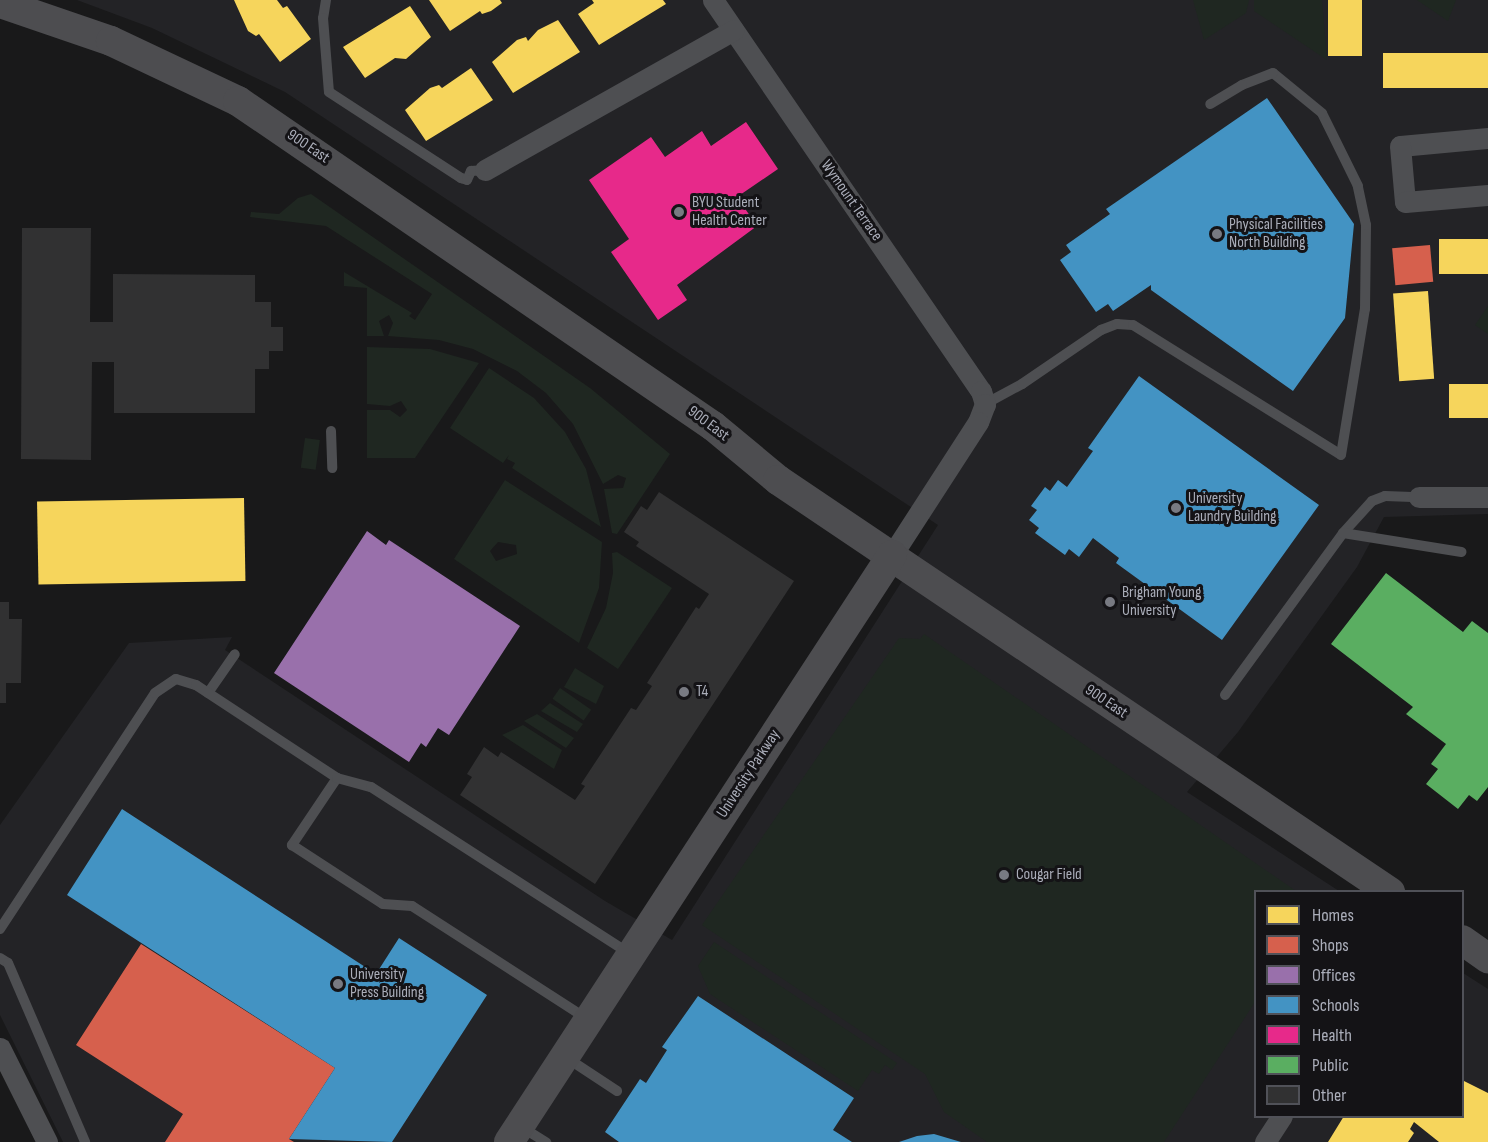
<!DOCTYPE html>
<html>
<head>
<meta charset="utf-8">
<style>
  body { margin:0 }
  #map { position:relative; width:1488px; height:1142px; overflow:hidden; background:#19191a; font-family:"Sofia Sans Condensed",sans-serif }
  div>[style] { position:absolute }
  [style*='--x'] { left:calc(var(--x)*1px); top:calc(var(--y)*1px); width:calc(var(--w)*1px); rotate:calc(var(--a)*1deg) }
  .built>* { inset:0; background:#232326 }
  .green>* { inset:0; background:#1f2721; transform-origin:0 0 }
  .homes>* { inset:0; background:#f6d55c; transform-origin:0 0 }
  .shops>* { inset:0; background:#d6604d; transform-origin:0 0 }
  .offices>* { inset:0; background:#9970ab }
  .schools>* { inset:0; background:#4393c3 }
  .health>* { inset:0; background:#e7298a }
  .public>* { inset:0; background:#5aae61 }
  .building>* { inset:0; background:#313132 }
  .lane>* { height:10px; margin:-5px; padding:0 5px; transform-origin:5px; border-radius:5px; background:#4e4f52 }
  .street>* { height:21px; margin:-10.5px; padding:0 10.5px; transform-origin:10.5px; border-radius:10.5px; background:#4e4f52 }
  .secondary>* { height:30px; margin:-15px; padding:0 15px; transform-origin:15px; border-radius:15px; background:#4d4d50 }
  .dots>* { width:16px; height:16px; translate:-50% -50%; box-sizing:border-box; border:3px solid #141316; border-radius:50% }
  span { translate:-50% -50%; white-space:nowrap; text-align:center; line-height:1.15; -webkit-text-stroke:6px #141316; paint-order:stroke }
  .street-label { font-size:16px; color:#abaeba }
  .poi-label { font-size:16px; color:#abaeba }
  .left { translate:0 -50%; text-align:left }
  .legend { position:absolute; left:1254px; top:890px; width:210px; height:228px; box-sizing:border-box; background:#141316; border:2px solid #505158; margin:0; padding:8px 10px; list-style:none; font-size:18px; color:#abaeba }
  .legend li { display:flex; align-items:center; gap:12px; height:30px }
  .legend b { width:30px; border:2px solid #505158 }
</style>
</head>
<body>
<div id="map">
  <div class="built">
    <div style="clip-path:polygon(77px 0,1488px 0,1488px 514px,1384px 517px,1357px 567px,1238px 732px,1187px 792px,1339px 891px,1256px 892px,1256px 1116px,1462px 1116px,1463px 973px,1488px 989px,1488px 1142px,63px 1142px,0 1015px,0 825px,129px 643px,232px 637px,225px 650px,605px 901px,672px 940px,938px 525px,285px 92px,152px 28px)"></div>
  </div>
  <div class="green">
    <div style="clip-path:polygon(1193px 0,1249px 0,1246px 13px,1204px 40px)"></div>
    <div style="clip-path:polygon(1254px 0,1322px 0,1327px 60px,1254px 11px)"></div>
    <div style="clip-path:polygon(1417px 0,1456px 0,1448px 21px)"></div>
    <div style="clip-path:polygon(311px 194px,590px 388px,670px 454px,617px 534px,612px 533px,604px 489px,623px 488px,626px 478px,618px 475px,603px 484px,573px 424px,546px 393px,517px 371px,473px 349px,439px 340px,388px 336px,393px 323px,389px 315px,379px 321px,384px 336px,367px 336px,367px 288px,344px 286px,344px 272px,412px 313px,409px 316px,415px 320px,432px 294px,326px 226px,250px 217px,251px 212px,279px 214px,298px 198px)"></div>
    <div style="clip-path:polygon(1488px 306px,1488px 334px,1475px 325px)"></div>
    <div style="clip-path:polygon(367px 347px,430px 349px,479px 363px,415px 458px,367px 458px,367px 410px,390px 410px,400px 417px,407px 410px,401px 401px,390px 406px,367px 404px)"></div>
    <div style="clip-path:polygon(489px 368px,534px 398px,565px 432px,586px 469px,601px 527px,512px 468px,515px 463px,507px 459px,509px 455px,503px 463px,450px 428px)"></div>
    <div style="left:305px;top:438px;width:15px;height:30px;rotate:8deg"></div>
    <div style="clip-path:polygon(evenodd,505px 480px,602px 542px,599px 588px,579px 643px,454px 559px,505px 480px,498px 542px,516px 545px,517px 554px,496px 561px,490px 551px,498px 542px)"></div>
    <div style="clip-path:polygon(617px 552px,672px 588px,618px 669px,587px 648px,606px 608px,613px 573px,612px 553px)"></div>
    <div style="clip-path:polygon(924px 634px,1296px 891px,1256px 892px,1255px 1002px,1164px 1142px,987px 1142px,944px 1112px,925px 1074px,702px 925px,899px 638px,920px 639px)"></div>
    <div style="clip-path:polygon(575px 668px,604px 686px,596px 704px,564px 687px)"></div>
    <div style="left:560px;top:688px;width:38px;height:13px;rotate:35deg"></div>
    <div style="clip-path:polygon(550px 703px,583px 724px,577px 732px,541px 711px)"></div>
    <div style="clip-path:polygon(537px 714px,574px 738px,566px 748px,524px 721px)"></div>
    <div style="clip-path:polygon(523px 725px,562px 750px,554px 769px,502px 735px)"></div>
    <div style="clip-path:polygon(714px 942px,897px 1063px,892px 1070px,885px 1065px,879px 1074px,872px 1070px,858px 1091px,710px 994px,698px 966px)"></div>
  </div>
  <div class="homes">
    <div style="clip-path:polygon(234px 0,277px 0,283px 8px,287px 6px,311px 39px,280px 62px,259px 34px,256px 36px,248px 31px)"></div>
    <div style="clip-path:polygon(429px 0,500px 0,502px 3px,491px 11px,482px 14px,480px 11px,450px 31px)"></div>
    <div style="clip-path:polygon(592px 0,663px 0,666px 4px,599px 45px,578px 14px,594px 3px)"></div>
    <div style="left:1328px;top:0;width:34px;height:56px"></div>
    <div style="clip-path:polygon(410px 6px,431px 37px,406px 59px,395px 58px,365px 78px,343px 47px)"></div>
    <div style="clip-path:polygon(558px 20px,580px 52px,513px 93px,492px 62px,517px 40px,526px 37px,528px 41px,538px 30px)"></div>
    <div style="left:1488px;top:53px;width:35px;height:105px;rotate:90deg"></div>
    <div style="clip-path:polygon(471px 68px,493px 100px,426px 141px,405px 110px,430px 88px,439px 85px,442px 88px)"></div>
    <div style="left:1488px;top:239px;width:35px;height:49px;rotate:90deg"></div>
    <div style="left:1428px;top:291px;width:88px;height:35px;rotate:86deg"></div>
    <div style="left:1488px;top:384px;width:34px;height:39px;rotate:90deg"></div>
    <div style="left:244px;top:498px;width:83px;height:207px;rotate:89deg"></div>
    <div style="clip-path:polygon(1462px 1080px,1488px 1093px,1488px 1142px,1439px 1142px,1414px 1122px,1410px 1129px,1414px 1133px,1408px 1142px,1328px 1142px,1344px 1116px,1462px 1116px)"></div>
  </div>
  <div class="shops">
    <div style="left:1430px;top:245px;width:37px;height:38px;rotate:85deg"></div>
    <div style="clip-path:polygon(141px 944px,335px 1068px,289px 1139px,294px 1142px,165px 1142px,183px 1114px,76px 1045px)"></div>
  </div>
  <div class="offices">
    <div style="clip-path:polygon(367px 531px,386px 545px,389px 540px,520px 626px,449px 735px,438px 728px,426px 747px,421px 743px,409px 762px,274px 673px)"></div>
  </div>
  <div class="schools">
    <div style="clip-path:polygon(1267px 98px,1354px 224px,1345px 318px,1293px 391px,1151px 290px,1151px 285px,1113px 311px,1108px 304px,1096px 312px,1060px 260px,1071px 252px,1066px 245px,1110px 214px,1106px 209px)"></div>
    <div style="clip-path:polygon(1139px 376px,1319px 505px,1222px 640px,1116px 563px,1119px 558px,1093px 538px,1079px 557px,1069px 549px,1065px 555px,1035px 533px,1039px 528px,1029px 520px,1037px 510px,1031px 506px,1045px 487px,1050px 491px,1058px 480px,1067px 487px,1093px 451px,1088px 448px)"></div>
    <div style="clip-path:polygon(122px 809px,376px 974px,399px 938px,487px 995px,392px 1142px,289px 1139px,335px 1068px,67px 895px)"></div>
    <div style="clip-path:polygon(698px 996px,854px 1098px,833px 1130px,852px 1142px,619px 1142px,605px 1132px,640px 1079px,646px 1083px,667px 1050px,662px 1047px)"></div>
    <div style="clip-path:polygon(934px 1134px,961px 1142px,899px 1142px,917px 1136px)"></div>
  </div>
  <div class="health">
    <div style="clip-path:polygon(746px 122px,778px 169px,737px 197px,757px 226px,677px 285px,687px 300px,658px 320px,611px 252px,629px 239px,589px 180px,651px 137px,665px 157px,702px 131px,711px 146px)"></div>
  </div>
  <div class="public">
    <div style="clip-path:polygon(1386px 573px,1463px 632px,1472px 621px,1488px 633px,1488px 787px,1477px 801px,1469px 795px,1458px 809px,1426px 784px,1438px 769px,1431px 764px,1446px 744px,1406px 714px,1413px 707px,1331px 644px)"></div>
  </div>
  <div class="building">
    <div style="clip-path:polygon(22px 228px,91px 228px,90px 322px,113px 322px,113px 274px,255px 275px,255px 302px,271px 302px,271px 327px,283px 327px,283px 351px,269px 351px,269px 369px,255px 369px,255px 413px,114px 413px,114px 362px,92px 362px,91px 460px,21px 459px)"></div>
    <div style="clip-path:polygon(659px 492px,794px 581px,595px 884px,460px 795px,472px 777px,467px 774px,484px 747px,498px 757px,501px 752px,575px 800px,585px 786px,581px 784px,631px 708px,636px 710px,652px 686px,647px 683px,696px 607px,699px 609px,709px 594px,636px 546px,639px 542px,624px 532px,641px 506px,647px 510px)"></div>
    <div style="clip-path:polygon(0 602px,9px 602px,9px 619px,22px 619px,21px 683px,6px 683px,6px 703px,0 703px)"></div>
  </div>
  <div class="lane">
    <div style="--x:326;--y:0;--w:18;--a:99"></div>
    <div style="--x:323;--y:18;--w:74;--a:85.4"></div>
    <div style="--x:329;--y:92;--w:158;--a:33.1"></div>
    <div style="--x:461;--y:178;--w:6;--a:18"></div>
    <div style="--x:467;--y:180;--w:10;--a:-66"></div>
    <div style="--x:471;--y:171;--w:14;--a:-4"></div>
    <div style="--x:985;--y:404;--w:42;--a:-28.4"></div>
    <div style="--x:1022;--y:384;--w:96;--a:-34.4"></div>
    <div style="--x:1101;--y:330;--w:17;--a:-21"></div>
    <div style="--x:1117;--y:324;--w:16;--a:4"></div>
    <div style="--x:1133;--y:325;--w:245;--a:32"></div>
    <div style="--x:1341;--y:455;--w:148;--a:-80.7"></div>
    <div style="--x:1365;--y:309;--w:84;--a:-89.3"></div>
    <div style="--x:1366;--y:225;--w:40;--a:-102"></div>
    <div style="--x:1358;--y:186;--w:81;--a:-116.3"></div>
    <div style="--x:1322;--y:113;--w:63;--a:-140.8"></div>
    <div style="--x:1273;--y:73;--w:33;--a:159"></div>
    <div style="--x:1242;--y:85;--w:37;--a:149"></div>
    <div style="--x:331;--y:431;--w:37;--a:88"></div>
    <div style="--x:1343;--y:533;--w:43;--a:-47.8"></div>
    <div style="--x:1372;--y:501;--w:14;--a:-21"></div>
    <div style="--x:1385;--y:496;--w:34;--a:2"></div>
    <div style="--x:208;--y:693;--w:47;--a:-55.3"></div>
    <div style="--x:1225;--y:695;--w:200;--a:-53.9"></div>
    <div style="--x:1343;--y:533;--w:120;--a:9.1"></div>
    <div style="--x:337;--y:778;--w:81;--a:123.9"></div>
    <div style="--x:292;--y:845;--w:108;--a:33"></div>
    <div style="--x:383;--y:904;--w:29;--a:4"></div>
    <div style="--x:412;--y:906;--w:207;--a:32.8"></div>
    <div style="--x:0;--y:929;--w:282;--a:-56.7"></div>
    <div style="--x:155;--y:693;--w:25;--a:-34"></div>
    <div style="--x:176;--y:679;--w:21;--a:17"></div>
    <div style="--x:196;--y:685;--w:169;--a:33.4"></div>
    <div style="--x:337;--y:778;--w:35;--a:15"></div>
    <div style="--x:371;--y:787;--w:307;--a:32.8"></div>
    <div style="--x:0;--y:958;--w:9;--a:32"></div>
    <div style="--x:8;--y:963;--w:195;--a:66.7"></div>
    <div style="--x:567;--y:1058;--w:60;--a:33.4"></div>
    <div style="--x:520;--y:1126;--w:31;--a:32"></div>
  </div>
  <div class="street">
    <div style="--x:713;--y:0;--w:474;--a:55.6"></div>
    <div style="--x:981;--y:391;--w:14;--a:73"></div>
    <div style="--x:985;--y:404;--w:19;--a:111"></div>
    <div style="--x:978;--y:422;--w:158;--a:122.9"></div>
    <div style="--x:1488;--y:138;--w:88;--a:174.8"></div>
    <div style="--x:1400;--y:146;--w:56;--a:84.9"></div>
    <div style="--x:1405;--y:202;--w:83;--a:-4.8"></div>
    <div style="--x:485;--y:170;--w:285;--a:-29.4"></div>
    <div style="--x:1419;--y:497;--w:69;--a:0"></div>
    <div style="--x:0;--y:1048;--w:105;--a:63.4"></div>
    <div style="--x:1265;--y:1142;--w:31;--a:-57"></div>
  </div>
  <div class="secondary">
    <div style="--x:0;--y:3;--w:117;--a:18.9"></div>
    <div style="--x:111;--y:41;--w:140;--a:25.3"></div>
    <div style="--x:238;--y:101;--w:576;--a:34.38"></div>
    <div style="--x:713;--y:426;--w:85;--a:39.7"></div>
    <div style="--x:778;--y:480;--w:738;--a:33.95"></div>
    <div style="--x:1462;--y:940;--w:32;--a:35"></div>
    <div style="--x:509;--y:1142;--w:701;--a:-56.88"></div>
  </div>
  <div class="dots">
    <div style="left:679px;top:212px;background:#787a82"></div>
    <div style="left:1217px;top:234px;background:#787a82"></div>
    <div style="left:1176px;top:508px;background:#787a82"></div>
    <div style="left:1110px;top:602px;background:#787a82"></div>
    <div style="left:684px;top:692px;background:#787a82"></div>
    <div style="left:1004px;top:875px;background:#787a82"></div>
    <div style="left:338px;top:984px;background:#787a82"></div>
  </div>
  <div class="street-label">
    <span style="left:308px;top:147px;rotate:34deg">900 East</span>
    <span style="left:851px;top:201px;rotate:55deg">Wymount Terrace</span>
    <span style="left:708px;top:424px;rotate:37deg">900 East</span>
    <span style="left:1106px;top:702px;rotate:34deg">900 East</span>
    <span style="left:749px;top:774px;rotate:-57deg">University Parkway</span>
  </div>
  <div class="poi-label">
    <span class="left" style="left:692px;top:212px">BYU Student<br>Health Center</span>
    <span class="left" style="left:1229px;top:234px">Physical Facilities<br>North Building</span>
    <span class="left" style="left:1188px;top:508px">University<br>Laundry Building</span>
    <span class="left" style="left:1122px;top:602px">Brigham Young<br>University</span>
    <span class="left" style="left:696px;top:692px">T4</span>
    <span class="left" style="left:1016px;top:875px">Cougar Field</span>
    <span class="left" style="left:350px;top:984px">University<br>Press Building</span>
  </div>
  <ul class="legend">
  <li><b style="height:16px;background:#f6d55c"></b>Homes</li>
  <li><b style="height:16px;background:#d6604d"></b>Shops</li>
  <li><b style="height:16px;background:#9970ab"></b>Offices</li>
  <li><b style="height:16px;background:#4393c3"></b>Schools</li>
  <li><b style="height:16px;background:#e7298a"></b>Health</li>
  <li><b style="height:16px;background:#5aae61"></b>Public</li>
  <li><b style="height:16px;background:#313132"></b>Other</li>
  </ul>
</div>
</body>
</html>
